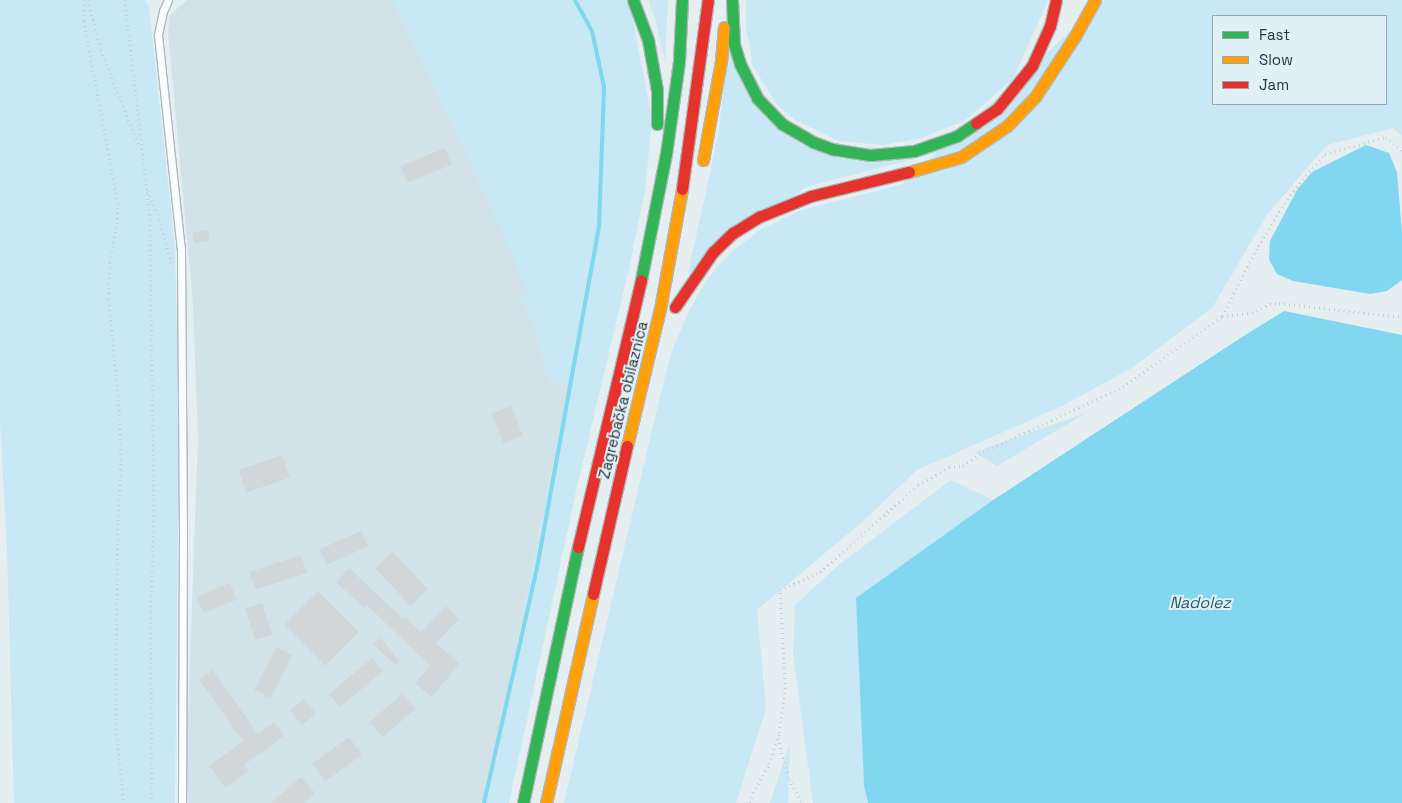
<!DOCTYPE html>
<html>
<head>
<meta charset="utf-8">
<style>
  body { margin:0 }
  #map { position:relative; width:1402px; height:803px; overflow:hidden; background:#e5eef1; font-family:"Space Grotesk",sans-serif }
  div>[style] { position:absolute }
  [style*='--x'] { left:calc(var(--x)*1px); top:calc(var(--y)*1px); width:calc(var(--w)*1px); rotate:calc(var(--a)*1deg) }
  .built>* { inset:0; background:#d1e3e9 }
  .green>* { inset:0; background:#c7e8f4 }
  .water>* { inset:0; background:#81d6f0 }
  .stream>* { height:4px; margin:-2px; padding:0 2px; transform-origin:2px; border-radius:2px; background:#81d6f0 }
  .building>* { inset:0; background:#d0d7d9; transform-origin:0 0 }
  .path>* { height:2.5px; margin-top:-1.25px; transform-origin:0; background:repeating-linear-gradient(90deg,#cbcece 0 1px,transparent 0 5px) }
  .roads { filter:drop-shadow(1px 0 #b1b8bb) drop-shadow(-1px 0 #b1b8bb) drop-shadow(0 1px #b1b8bb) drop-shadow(0 -1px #b1b8bb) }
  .lane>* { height:7px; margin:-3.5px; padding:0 3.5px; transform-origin:3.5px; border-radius:3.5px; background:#fbfcfd }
  .fast>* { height:11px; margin:-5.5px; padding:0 5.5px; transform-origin:5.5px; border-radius:5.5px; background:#30b455 }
  .slow>* { height:11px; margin:-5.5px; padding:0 5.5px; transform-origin:5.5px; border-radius:5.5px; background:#ff9f0a }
  .jam>* { height:11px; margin:-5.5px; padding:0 5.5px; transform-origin:5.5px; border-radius:5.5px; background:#e5322d }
  span { translate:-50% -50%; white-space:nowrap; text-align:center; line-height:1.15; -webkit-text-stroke:4px #dff0f7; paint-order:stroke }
  .street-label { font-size:15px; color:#2d3436 }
  .water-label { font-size:16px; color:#2b5c6c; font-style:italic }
  .legend { position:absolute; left:1212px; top:15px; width:175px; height:90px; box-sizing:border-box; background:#dff0f7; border:1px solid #98a5aa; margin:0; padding:6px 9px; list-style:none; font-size:15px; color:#2d3436 }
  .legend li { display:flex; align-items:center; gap:10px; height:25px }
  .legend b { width:25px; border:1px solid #98a5aa }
</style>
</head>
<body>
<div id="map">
  <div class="built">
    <div style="clip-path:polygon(187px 0,393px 0,488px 200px,530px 295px,521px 297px,535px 327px,548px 381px,569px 384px,485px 803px,188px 803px,186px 769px,198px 439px,193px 304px,168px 32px,170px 15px)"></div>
  </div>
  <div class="green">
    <div style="clip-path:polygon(0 0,145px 0,149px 7px,175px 247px,179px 427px,175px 803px,14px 803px,7px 548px,0 421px)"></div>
    <div style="clip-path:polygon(393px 0,626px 0,631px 11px,652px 119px,645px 190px,630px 264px,576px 491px,509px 803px,485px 803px,569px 384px,548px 381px,535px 327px,521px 297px,529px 294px,488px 200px)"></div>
    <div style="clip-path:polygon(648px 0,668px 0,665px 60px,654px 15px)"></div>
    <div style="clip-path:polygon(746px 0,1048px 0,1013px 79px,964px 121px,922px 138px,883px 145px,839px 141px,795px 120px,776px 103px,753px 66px,746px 27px)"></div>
    <div style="clip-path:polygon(evenodd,1105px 0,1402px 0,1402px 136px,1393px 128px,1327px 145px,1268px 213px,1212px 308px,1133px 367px,1062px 406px,917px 470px,862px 522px,757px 610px,766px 709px,736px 803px,564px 803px,663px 384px,672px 351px,689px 311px,706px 281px,730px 253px,760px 230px,799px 211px,903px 184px,1105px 0,1213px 16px,1386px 16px,1386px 104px,1213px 104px,1213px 16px)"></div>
    <div style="clip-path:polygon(729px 47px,803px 146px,948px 150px,806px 187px,688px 274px,718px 136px)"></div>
    <div style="clip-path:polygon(1086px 413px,997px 466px,975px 452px)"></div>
    <div style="clip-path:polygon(951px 480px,993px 500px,856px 598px,864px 785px,868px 803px,813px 803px,793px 653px,795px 605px,840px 564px)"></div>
    <div style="clip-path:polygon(790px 744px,788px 803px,770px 803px)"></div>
  </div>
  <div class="water">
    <div style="clip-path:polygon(1366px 145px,1389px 153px,1397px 172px,1402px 233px,1402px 280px,1387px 291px,1370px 294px,1293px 281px,1277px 274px,1269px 259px,1270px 241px,1297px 190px,1312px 172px)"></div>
    <div style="clip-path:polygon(1284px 311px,1402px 335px,1402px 803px,868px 803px,864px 785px,856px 598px,993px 500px,1242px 337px)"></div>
  </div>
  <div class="stream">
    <div style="--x:484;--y:803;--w:241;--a:-77.3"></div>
    <div style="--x:537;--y:568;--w:348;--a:-79.7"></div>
    <div style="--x:599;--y:226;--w:139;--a:-87.9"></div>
    <div style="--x:604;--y:87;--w:57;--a:-102.1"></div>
    <div style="--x:592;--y:31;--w:35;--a:-119"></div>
  </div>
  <div class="building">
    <div style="left:445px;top:148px;width:18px;height:48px;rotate:68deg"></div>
    <div style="left:208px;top:230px;width:11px;height:16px;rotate:80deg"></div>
    <div style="left:511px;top:406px;width:32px;height:21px;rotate:68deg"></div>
    <div style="left:282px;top:455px;width:24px;height:46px;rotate:71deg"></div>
    <div style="left:361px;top:531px;width:17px;height:45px;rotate:66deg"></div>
    <div style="left:393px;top:552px;width:51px;height:24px;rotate:47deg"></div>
    <div style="left:301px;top:555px;width:19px;height:54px;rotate:72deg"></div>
    <div style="clip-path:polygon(349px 568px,403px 619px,405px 617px,421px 632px,446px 606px,459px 619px,436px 643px,460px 664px,431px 697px,415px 683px,430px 666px,367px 605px,364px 608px,336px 582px)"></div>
    <div style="left:230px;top:583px;width:18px;height:36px;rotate:68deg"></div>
    <div style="left:318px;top:591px;width:58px;height:48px;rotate:45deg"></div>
    <div style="left:262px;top:603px;width:33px;height:18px;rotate:72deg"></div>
    <div style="clip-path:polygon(381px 638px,399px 661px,395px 665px,373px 644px)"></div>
    <div style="left:276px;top:647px;width:18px;height:48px;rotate:27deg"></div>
    <div style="left:372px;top:658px;width:17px;height:56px;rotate:50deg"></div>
    <div style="clip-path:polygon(213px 670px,258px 734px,274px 722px,284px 736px,244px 765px,249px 771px,225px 788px,209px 766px,243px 741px,199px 680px)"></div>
    <div style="left:402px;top:694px;width:20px;height:43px;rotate:49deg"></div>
    <div style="left:304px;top:699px;width:19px;height:18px;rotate:51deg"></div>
    <div style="left:349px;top:737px;width:22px;height:45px;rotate:54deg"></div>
    <div style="clip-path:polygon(301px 777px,315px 793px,304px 803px,271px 803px)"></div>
  </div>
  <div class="path">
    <div style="--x:85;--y:0;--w:21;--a:93"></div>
    <div style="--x:84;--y:21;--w:185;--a:79.4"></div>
    <div style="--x:118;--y:203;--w:24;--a:92"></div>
    <div style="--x:117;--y:227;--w:37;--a:101"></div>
    <div style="--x:110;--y:263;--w:37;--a:92"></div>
    <div style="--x:109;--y:300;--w:120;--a:84.7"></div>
    <div style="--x:120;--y:419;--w:51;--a:88.9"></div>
    <div style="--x:121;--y:470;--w:54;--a:93.2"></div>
    <div style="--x:118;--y:524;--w:200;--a:90.6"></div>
    <div style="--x:116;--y:724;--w:79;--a:84.2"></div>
    <div style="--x:88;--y:0;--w:52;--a:75.4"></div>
    <div style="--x:101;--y:50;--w:105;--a:68.3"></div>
    <div style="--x:125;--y:0;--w:216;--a:83.4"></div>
    <div style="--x:150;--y:215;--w:301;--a:89.2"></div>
    <div style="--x:154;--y:516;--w:97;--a:91.8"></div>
    <div style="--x:151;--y:613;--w:190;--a:89.7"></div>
    <div style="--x:148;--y:191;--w:25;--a:67"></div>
    <div style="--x:158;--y:214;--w:54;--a:74.9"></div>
    <div style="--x:1222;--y:316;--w:79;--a:-62.8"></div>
    <div style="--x:1258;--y:246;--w:60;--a:-57.9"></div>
    <div style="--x:1290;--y:195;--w:54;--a:-49.5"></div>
    <div style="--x:1325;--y:154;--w:63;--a:-15.6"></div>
    <div style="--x:1386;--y:137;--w:21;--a:41"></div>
    <div style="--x:778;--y:738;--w:42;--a:75"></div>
    <div style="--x:789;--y:779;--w:28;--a:60"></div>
    <div style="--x:750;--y:803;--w:10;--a:-73"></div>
    <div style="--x:753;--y:793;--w:33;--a:-61"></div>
    <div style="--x:769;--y:764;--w:33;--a:-72"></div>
    <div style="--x:779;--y:733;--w:44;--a:-82.2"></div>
    <div style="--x:785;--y:689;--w:99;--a:-92.9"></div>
    <div style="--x:780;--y:590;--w:44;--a:-24.2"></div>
    <div style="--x:820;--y:572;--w:131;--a:-41.6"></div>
    <div style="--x:918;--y:485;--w:36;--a:-30"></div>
    <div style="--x:949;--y:467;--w:14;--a:-4"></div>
    <div style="--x:963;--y:466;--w:24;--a:-35"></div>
    <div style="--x:983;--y:452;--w:154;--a:-24.9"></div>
    <div style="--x:1123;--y:387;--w:122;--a:-35.6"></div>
    <div style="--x:1222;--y:316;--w:30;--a:-6"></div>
    <div style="--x:1252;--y:313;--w:20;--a:-27"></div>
    <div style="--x:1270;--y:304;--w:9;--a:-6"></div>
    <div style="--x:1279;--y:303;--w:124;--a:6.5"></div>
  </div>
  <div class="roads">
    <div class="lane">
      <div style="--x:168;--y:0;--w:12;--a:114"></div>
      <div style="--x:163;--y:11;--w:25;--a:102"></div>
      <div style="--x:158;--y:35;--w:215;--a:83.9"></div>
      <div style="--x:181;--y:249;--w:279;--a:89.6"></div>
      <div style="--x:183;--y:528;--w:275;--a:90.2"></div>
    </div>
    <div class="fast">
      <div style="--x:633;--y:0;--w:43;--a:69.4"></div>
      <div style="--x:648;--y:40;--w:51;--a:79.8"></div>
      <div style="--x:657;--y:90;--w:34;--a:90"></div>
      <div style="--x:732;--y:0;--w:44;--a:87.4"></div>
      <div style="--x:734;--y:44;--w:21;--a:73"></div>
      <div style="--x:740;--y:64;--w:38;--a:63"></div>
      <div style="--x:757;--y:98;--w:36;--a:46"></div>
      <div style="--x:782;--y:124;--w:36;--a:30"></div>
      <div style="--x:813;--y:142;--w:20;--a:20"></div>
      <div style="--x:832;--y:149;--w:39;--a:9"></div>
      <div style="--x:871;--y:155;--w:43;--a:-5.3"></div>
      <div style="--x:914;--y:151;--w:46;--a:-19.2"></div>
      <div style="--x:957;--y:136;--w:23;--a:-34"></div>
      <div style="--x:641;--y:280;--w:128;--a:-78.8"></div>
      <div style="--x:666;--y:154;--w:94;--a:-82"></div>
      <div style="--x:679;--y:61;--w:61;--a:-87.2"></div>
      <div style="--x:523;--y:803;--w:262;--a:-77.9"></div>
    </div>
    <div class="slow">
      <div style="--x:703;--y:160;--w:101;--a:-79.7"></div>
      <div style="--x:721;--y:61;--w:34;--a:-85"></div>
      <div style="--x:909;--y:172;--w:54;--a:-16.1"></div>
      <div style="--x:961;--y:157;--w:55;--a:-34"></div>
      <div style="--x:1007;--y:126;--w:40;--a:-46"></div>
      <div style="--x:1035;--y:97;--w:73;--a:-56.7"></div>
      <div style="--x:1075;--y:36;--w:41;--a:-60.9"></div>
      <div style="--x:627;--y:446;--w:141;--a:-76.5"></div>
      <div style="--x:660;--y:309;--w:122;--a:-79.6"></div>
      <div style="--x:546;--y:803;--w:214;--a:-77.3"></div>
    </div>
    <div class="jam">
      <div style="--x:976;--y:123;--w:25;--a:-34"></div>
      <div style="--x:997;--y:109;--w:55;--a:-50.9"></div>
      <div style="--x:1032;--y:66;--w:44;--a:-65.8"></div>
      <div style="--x:1050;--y:26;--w:27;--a:-77"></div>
      <div style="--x:682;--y:189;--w:191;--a:-82.2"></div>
      <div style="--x:675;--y:307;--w:67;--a:-55.4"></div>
      <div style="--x:713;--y:252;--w:28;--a:-44"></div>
      <div style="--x:733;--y:233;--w:31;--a:-32"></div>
      <div style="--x:759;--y:217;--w:56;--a:-22"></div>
      <div style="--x:811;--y:196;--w:101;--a:-13.8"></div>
      <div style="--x:578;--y:547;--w:274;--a:-76.7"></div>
      <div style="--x:593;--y:594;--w:152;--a:-77.1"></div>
    </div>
  </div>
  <div class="street-label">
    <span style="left:623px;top:400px;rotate:-76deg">Zagrebačka obilaznica</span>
  </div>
  <div class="water-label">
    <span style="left:1200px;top:603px">Nadolez</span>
  </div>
  <ul class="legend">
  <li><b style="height:6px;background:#30b455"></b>Fast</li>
  <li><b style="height:6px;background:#ff9f0a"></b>Slow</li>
  <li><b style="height:6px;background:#e5322d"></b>Jam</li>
  </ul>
</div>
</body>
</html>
